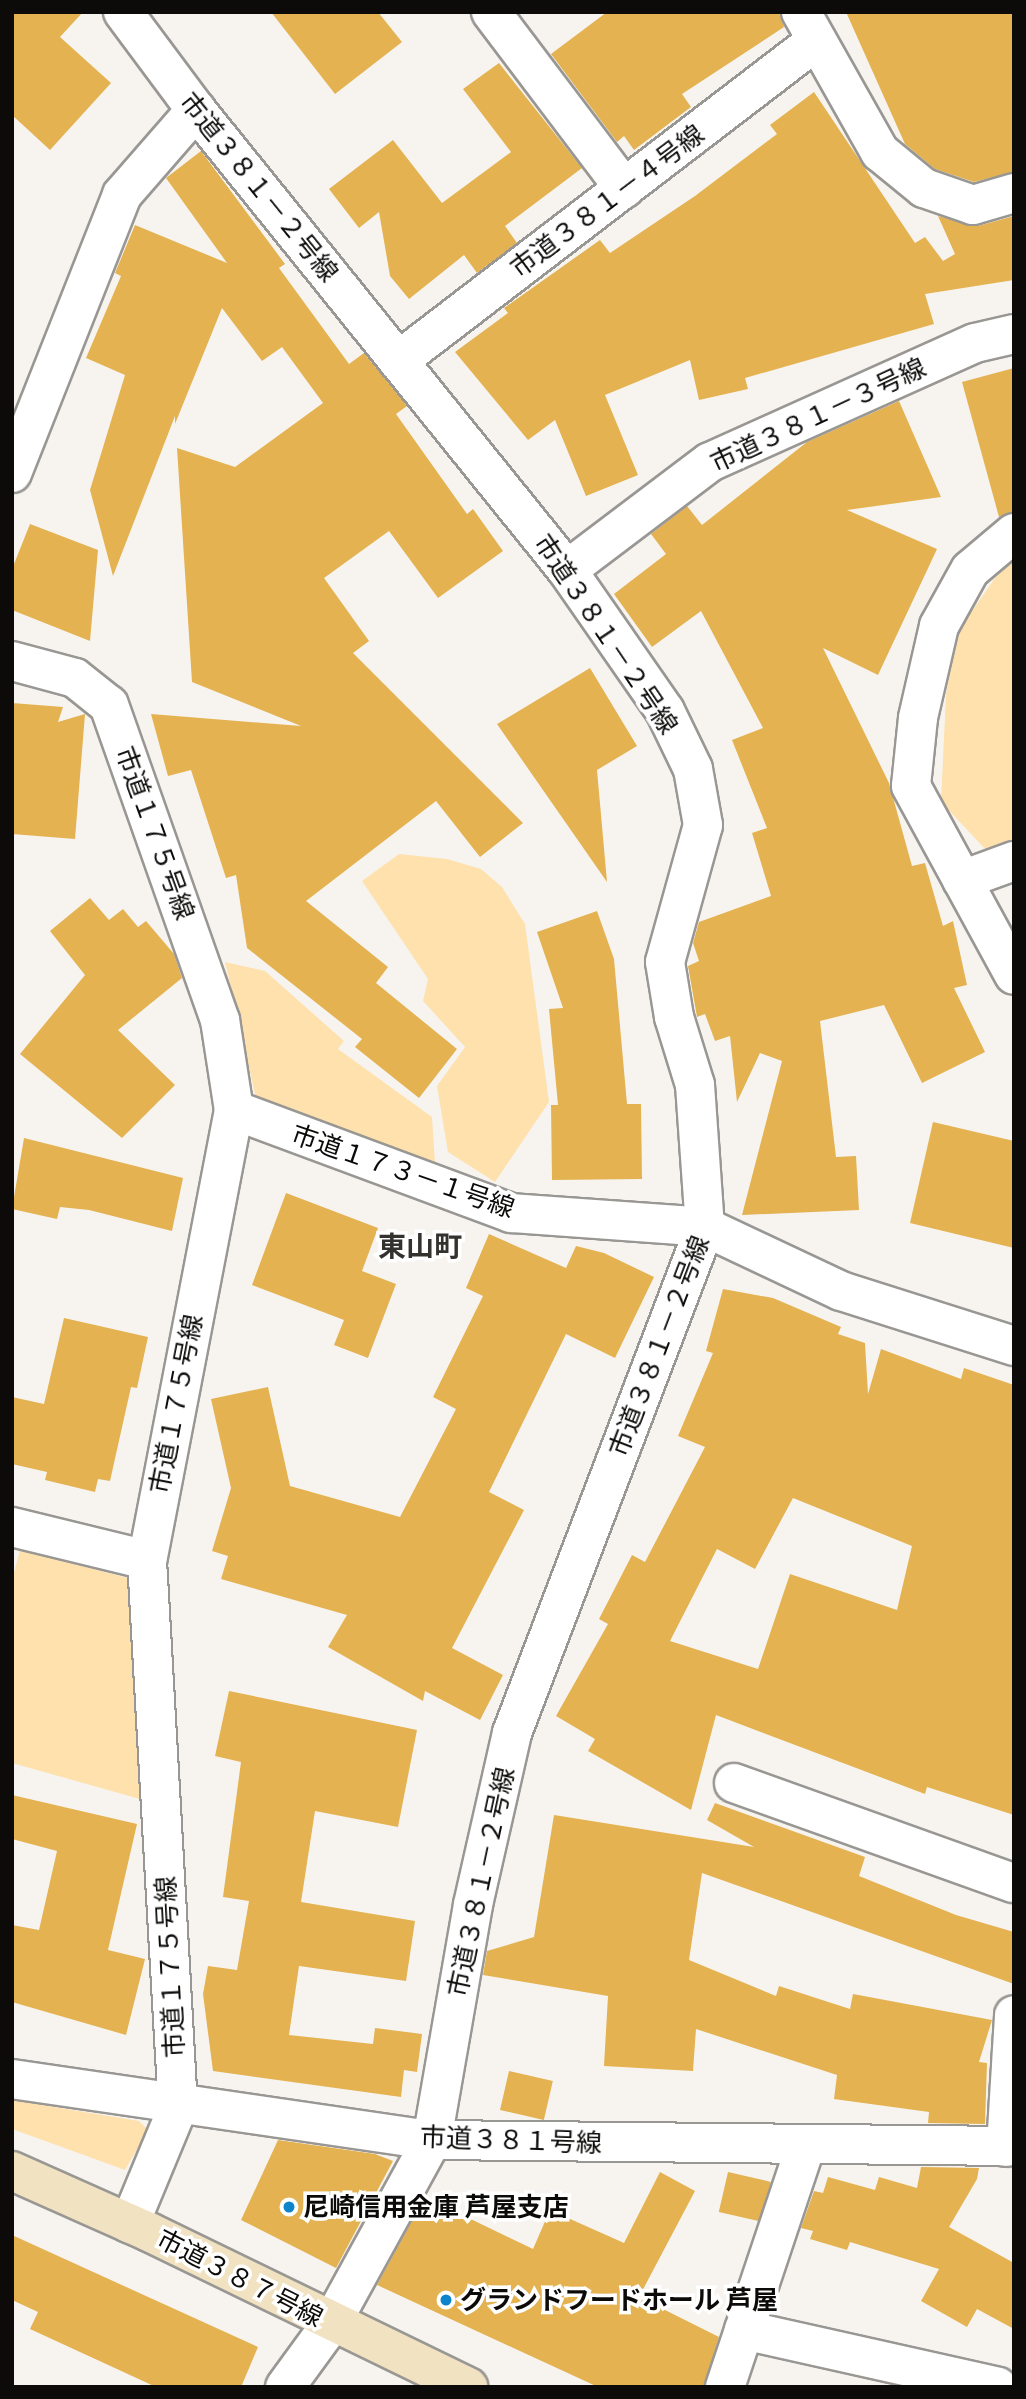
<!DOCTYPE html>
<html>
<head>
<meta charset="utf-8">
<style>
  body { margin:0 }
  #map { position:relative; width:1026px; height:2399px; overflow:hidden; background:#f7f4f0; font-family:"Titillium Web","Noto Sans JP",sans-serif }
  div>[style] { position:absolute }
  [style*='--x'] { left:calc(var(--x)*1px); top:calc(var(--y)*1px); width:calc(var(--w)*1px); rotate:calc(var(--a)*1deg) }
  .green>* { inset:0; background:#fee1ad }
  .building>* { inset:0; background:#e4b250; transform-origin:0 0 }
  .roads { filter:drop-shadow(2px 0 #999793) drop-shadow(-2px 0 #999793) drop-shadow(0 2px #999793) drop-shadow(0 -2px #999793) }
  .street>* { height:38px; margin:-19px; padding:0 19px; transform-origin:19px; border-radius:19px; background:#fff }
  .secondary>* { height:38px; margin:-19px; padding:0 19px; transform-origin:19px; border-radius:19px; background:#f1e2c2 }
  .dots>* { width:19px; height:19px; translate:-50% -50%; box-sizing:border-box; border:4px solid #fff; border-radius:50% }
  span { translate:-50% -50%; white-space:nowrap; text-align:center; line-height:1.15; -webkit-text-stroke:7px #fff; paint-order:stroke }
  .street-label { font-size:26px; color:#0c0b0a }
  .poi-label { font-size:26px; color:#0c0b0a; font-weight:700 }
  .left { translate:0 -50%; text-align:left }
  .neighbourhood-label { font-size:28px; color:#34322e; font-weight:700 }
  .frame { position:absolute; inset:0; border:14px solid #0c0b0a; pointer-events:none }
</style>
</head>
<body>
<div id="map">
  <div class="green">
    <div style="clip-path:polygon(1014px 559px,1014px 841px,987px 851px,941px 802px,946px 695px,956px 634px,995px 578px)"></div>
    <div style="clip-path:polygon(399px 854px,447px 859px,481px 869px,502px 887px,525px 924px,549px 1102px,495px 1182px,448px 1152px,437px 1086px,465px 1047px,423px 1001px,428px 979px,362px 881px)"></div>
    <div style="clip-path:polygon(225px 962px,265px 971px,344px 1041px,338px 1049px,432px 1117px,435px 1163px,256px 1098px)"></div>
    <div style="clip-path:polygon(20px 1550px,132px 1579px,147px 1801px,12px 1763px,12px 1580px)"></div>
    <div style="clip-path:polygon(12px 2100px,139px 2121px,148px 2130px,125px 2170px,12px 2129px)"></div>
  </div>
  <div class="building">
    <div style="clip-path:polygon(12px 12px,83px 12px,60px 37px,111px 83px,50px 150px,12px 115px)"></div>
    <div style="clip-path:polygon(271px 12px,378px 12px,402px 42px,335px 94px)"></div>
    <div style="clip-path:polygon(607px 12px,779px 12px,784px 27px,682px 94px,691px 107px,634px 150px,624px 136px,617px 142px,551px 54px)"></div>
    <div style="clip-path:polygon(846px 12px,1014px 12px,1014px 172px,974px 182px,935px 169px,905px 144px)"></div>
    <div style="clip-path:polygon(499px 63px,582px 168px,505px 226px,517px 243px,477px 273px,464px 255px,409px 299px,390px 276px,379px 212px,359px 228px,329px 189px,393px 140px,442px 203px,511px 152px,463px 89px)"></div>
    <div style="clip-path:polygon(814px 92px,915px 243px,925px 237px,943px 261px,955px 254px,938px 216px,978px 226px,1014px 216px,1014px 280px,925px 294px,934px 324px,745px 378px,748px 389px,699px 400px,690px 360px,605px 395px,638px 475px,586px 496px,555px 420px,528px 440px,455px 352px,508px 313px,504px 308px,600px 240px,610px 253px,695px 196px,777px 134px,770px 125px)"></div>
    <div style="clip-path:polygon(201px 151px,285px 264px,279px 268px,349px 364px,364px 353px,407px 406px,396px 414px,467px 514px,473px 509px,503px 551px,438px 598px,389px 531px,324px 578px,369px 641px,353px 653px,523px 823px,480px 857px,436px 801px,306px 901px,388px 967px,376px 983px,457px 1049px,419px 1098px,355px 1047px,362px 1039px,247px 948px,236px 875px,226px 878px,191px 770px,168px 776px,151px 714px,301px 726px,192px 682px,177px 448px,235px 467px,323px 403px,282px 347px,262px 361px,222px 308px,175px 424px,175px 416px,113px 576px,90px 490px,125px 375px,86px 358px,121px 276px,115px 273px,135px 225px,227px 263px,166px 178px)"></div>
    <div style="clip-path:polygon(1014px 368px,1014px 512px,999px 517px,962px 382px)"></div>
    <div style="clip-path:polygon(899px 401px,941px 497px,847px 510px,937px 549px,878px 675px,823px 648px,889px 783px,912px 866px,925px 863px,943px 926px,953px 921px,967px 985px,954px 988px,985px 1052px,922px 1083px,884px 1005px,820px 1021px,836px 1157px,856px 1156px,859px 1210px,742px 1215px,782px 1061px,760px 1053px,737px 1102px,730px 1036px,715px 1041px,705px 1014px,697px 1017px,688px 966px,699px 961px,693px 943px,699px 922px,771px 896px,752px 833px,767px 828px,732px 740px,763px 728px,701px 611px,652px 647px,614px 594px,666px 554px,651px 534px,687px 506px,702px 525px,807px 442px)"></div>
    <div style="clip-path:polygon(30px 524px,98px 550px,90px 641px,12px 610px,12px 569px)"></div>
    <div style="clip-path:polygon(590px 668px,637px 746px,597px 770px,607px 882px,497px 724px)"></div>
    <div style="clip-path:polygon(12px 703px,63px 707px,58px 722px,85px 714px,75px 839px,12px 834px)"></div>
    <div style="clip-path:polygon(90px 898px,109px 920px,123px 909px,138px 927px,146px 921px,174px 954px,182px 978px,118px 1030px,175px 1085px,122px 1138px,20px 1054px,85px 975px,50px 931px)"></div>
    <div style="clip-path:polygon(597px 911px,614px 959px,627px 1104px,641px 1104px,642px 1179px,552px 1180px,551px 1105px,558px 1105px,549px 1009px,563px 1008px,537px 932px)"></div>
    <div style="clip-path:polygon(933px 1122px,1014px 1141px,1014px 1248px,910px 1223px)"></div>
    <div style="clip-path:polygon(24px 1138px,183px 1178px,172px 1231px,89px 1210px,60px 1207px,57px 1219px,12px 1209px)"></div>
    <div style="clip-path:polygon(286px 1193px,378px 1228px,362px 1271px,396px 1284px,368px 1358px,334px 1345px,344px 1320px,252px 1285px)"></div>
    <div style="clip-path:polygon(489px 1234px,566px 1268px,576px 1246px,604px 1253px,654px 1277px,615px 1358px,566px 1334px,489px 1492px,524px 1510px,452px 1648px,503px 1675px,480px 1720px,425px 1691px,423px 1701px,328px 1647px,347px 1615px,221px 1579px,228px 1556px,212px 1551px,231px 1488px,211px 1399px,268px 1387px,290px 1486px,400px 1517px,456px 1409px,433px 1397px,483px 1296px,466px 1288px)"></div>
    <div style="clip-path:polygon(evenodd,723px 1289px,773px 1298px,841px 1327px,838px 1334px,865px 1343px,868px 1394px,881px 1349px,961px 1379px,964px 1368px,1014px 1385px,1014px 1815px,927px 1787px,925px 1794px,716px 1715px,691px 1810px,588px 1751px,595px 1739px,556px 1716px,608px 1624px,599px 1619px,632px 1555px,645px 1562px,705px 1447px,678px 1436px,713px 1353px,706px 1351px,723px 1289px,793px 1498px,912px 1546px,897px 1610px,790px 1574px,758px 1669px,670px 1641px,717px 1549px,755px 1569px,793px 1498px)"></div>
    <div style="clip-path:polygon(64px 1318px,148px 1337px,137px 1388px,131px 1387px,110px 1481px,98px 1479px,95px 1492px,45px 1480px,47px 1472px,12px 1464px,12px 1397px,44px 1404px)"></div>
    <div style="clip-path:polygon(229px 1691px,417px 1730px,398px 1827px,315px 1811px,301px 1902px,415px 1921px,406px 1981px,299px 1966px,289px 2035px,373px 2044px,375px 2028px,422px 2034px,417px 2072px,404px 2070px,401px 2097px,213px 2071px,203px 1994px,208px 1966px,237px 1970px,249px 1901px,223px 1897px,241px 1762px,215px 1756px)"></div>
    <div style="clip-path:polygon(12px 1795px,137px 1824px,108px 1950px,145px 1959px,126px 2035px,12px 2002px,12px 1925px,39px 1930px,57px 1851px,12px 1839px)"></div>
    <div style="clip-path:polygon(715px 1803px,865px 1857px,859px 1876px,956px 1915px,1014px 1932px,1014px 1984px,702px 1873px,689px 1960px,776px 1996px,779px 1986px,850px 2009px,853px 1994px,992px 2020px,979px 2062px,987px 2063px,985px 2124px,928px 2123px,929px 2112px,834px 2099px,837px 2075px,696px 2029px,693px 2071px,604px 2066px,608px 1996px,483px 1975px,487px 1951px,534px 1937px,554px 1815px,754px 1847px,707px 1820px)"></div>
    <div style="left:509px;top:2071px;width:45px;height:40px;rotate:13deg"></div>
    <div style="clip-path:polygon(278px 2140px,375px 2154px,393px 2161px,336px 2268px,241px 2220px)"></div>
    <div style="clip-path:polygon(921px 2167px,979px 2168px,977px 2179px,949px 2227px,1014px 2263px,1014px 2329px,977px 2309px,967px 2327px,921px 2301px,939px 2269px,850px 2242px,847px 2250px,810px 2239px,813px 2231px,801px 2228px,814px 2191px,823px 2193px,828px 2177px,875px 2190px,879px 2177px,917px 2188px)"></div>
    <div style="clip-path:polygon(660px 2172px,695px 2191px,639px 2297px,719px 2337px,704px 2387px,598px 2387px,377px 2285px,425px 2197px,533px 2249px,550px 2210px,624px 2243px)"></div>
    <div style="left:728px;top:2172px;width:44px;height:41px;rotate:13deg"></div>
    <div style="clip-path:polygon(12px 2235px,258px 2347px,241px 2387px,156px 2387px,30px 2329px,38px 2312px,12px 2300px)"></div>
  </div>
  <div class="roads">
    <div class="street">
      <div style="--x:123;--y:12;--w:122;--a:53.3"></div>
      <div style="--x:196;--y:110;--w:591;--a:51.11"></div>
      <div style="--x:567;--y:570;--w:172;--a:55.2"></div>
      <div style="--x:665;--y:711;--w:64;--a:64.2"></div>
      <div style="--x:693;--y:769;--w:57;--a:79.9"></div>
      <div style="--x:703;--y:825;--w:142;--a:105.5"></div>
      <div style="--x:665;--y:962;--w:56;--a:80.7"></div>
      <div style="--x:674;--y:1017;--w:71;--a:72.8"></div>
      <div style="--x:695;--y:1085;--w:142;--a:86"></div>
      <div style="--x:705;--y:1227;--w:542;--a:110.88"></div>
      <div style="--x:512;--y:1733;--w:176;--a:102.8"></div>
      <div style="--x:473;--y:1905;--w:239;--a:99.9"></div>
      <div style="--x:432;--y:2140;--w:210;--a:118.8"></div>
      <div style="--x:331;--y:2324;--w:78;--a:126.1"></div>
      <div style="--x:491;--y:12;--w:221;--a:52.9"></div>
      <div style="--x:801;--y:12;--w:161;--a:60.6"></div>
      <div style="--x:880;--y:152;--w:57;--a:39.3"></div>
      <div style="--x:924;--y:188;--w:52;--a:19.1"></div>
      <div style="--x:973;--y:205;--w:43;--a:-16.3"></div>
      <div style="--x:398;--y:361;--w:526;--a:-37.44"></div>
      <div style="--x:12;--y:473;--w:299;--a:-68.4"></div>
      <div style="--x:122;--y:195;--w:113;--a:-49"></div>
      <div style="--x:1014;--y:533;--w:57;--a:139.9"></div>
      <div style="--x:970;--y:570;--w:64;--a:119"></div>
      <div style="--x:939;--y:626;--w:94;--a:102.9"></div>
      <div style="--x:918;--y:718;--w:68;--a:95.9"></div>
      <div style="--x:911;--y:786;--w:215;--a:61.4"></div>
      <div style="--x:567;--y:570;--w:179;--a:-37.1"></div>
      <div style="--x:710;--y:462;--w:290;--a:-24.2"></div>
      <div style="--x:975;--y:343;--w:40;--a:-13"></div>
      <div style="--x:12;--y:661;--w:65;--a:15.1"></div>
      <div style="--x:75;--y:678;--w:43;--a:38.5"></div>
      <div style="--x:109;--y:705;--w:334;--a:70.6"></div>
      <div style="--x:220;--y:1020;--w:91;--a:81.2"></div>
      <div style="--x:234;--y:1110;--w:458;--a:100.9"></div>
      <div style="--x:147;--y:1560;--w:548;--a:86.76"></div>
      <div style="--x:178;--y:2107;--w:126;--a:112.5"></div>
      <div style="--x:962;--y:880;--w:55;--a:-20.1"></div>
      <div style="--x:234;--y:1110;--w:296;--a:20.4"></div>
      <div style="--x:511;--y:1213;--w:195;--a:4.1"></div>
      <div style="--x:705;--y:1227;--w:150;--a:25.2"></div>
      <div style="--x:841;--y:1291;--w:182;--a:17.6"></div>
      <div style="--x:12;--y:1527;--w:139;--a:13.7"></div>
      <div style="--x:734;--y:1783;--w:297;--a:19.7"></div>
      <div style="--x:12;--y:2079;--w:424;--a:8.3"></div>
      <div style="--x:432;--y:2140;--w:582;--a:0.59"></div>
      <div style="--x:1006;--y:2147;--w:132;--a:-86.5"></div>
      <div style="--x:744;--y:2330;--w:260;--a:12.6"></div>
      <div style="--x:725;--y:2387;--w:252;--a:-71.5"></div>
    </div>
    <div class="secondary">
      <div style="--x:12;--y:2171;--w:150;--a:24"></div>
      <div style="--x:149;--y:2232;--w:355;--a:25.9"></div>
    </div>
  </div>
  <div class="dots">
    <div style="left:289px;top:2207px;background:#0d84cc"></div>
    <div style="left:446px;top:2300px;background:#0d84cc"></div>
  </div>
  <div class="street-label">
    <span style="left:259px;top:187px;rotate:51deg">市道３８１－２号線</span>
    <span style="left:607px;top:201px;rotate:-37deg">市道３８１－４号線</span>
    <span style="left:818px;top:415px;rotate:-25deg">市道３８１－３号線</span>
    <span style="left:606px;top:634px;rotate:56deg">市道３８１－２号線</span>
    <span style="left:155px;top:833px;rotate:70deg">市道１７５号線</span>
    <span style="left:403px;top:1171px;rotate:19deg">市道１７３－１号線</span>
    <span style="left:659px;top:1346px;rotate:-69deg">市道３８１－２号線</span>
    <span style="left:176px;top:1404px;rotate:-79deg">市道１７５号線</span>
    <span style="left:481px;top:1882px;rotate:-78deg">市道３８１－２号線</span>
    <span style="left:170px;top:1967px;rotate:-93deg">市道１７５号線</span>
    <span style="left:511px;top:2140px;rotate:2deg">市道３８１号線</span>
    <span style="left:240px;top:2278px;rotate:27deg">市道３８７号線</span>
  </div>
  <div class="poi-label">
    <span class="left" style="left:303px;top:2207px">尼崎信用金庫 芦屋支店</span>
    <span class="left" style="left:460px;top:2300px">グランドフードホール 芦屋</span>
  </div>
  <div class="neighbourhood-label">
    <span style="left:420px;top:1246px">東山町</span>
  </div>
  <div class="frame"></div>
</div>
</body>
</html>
